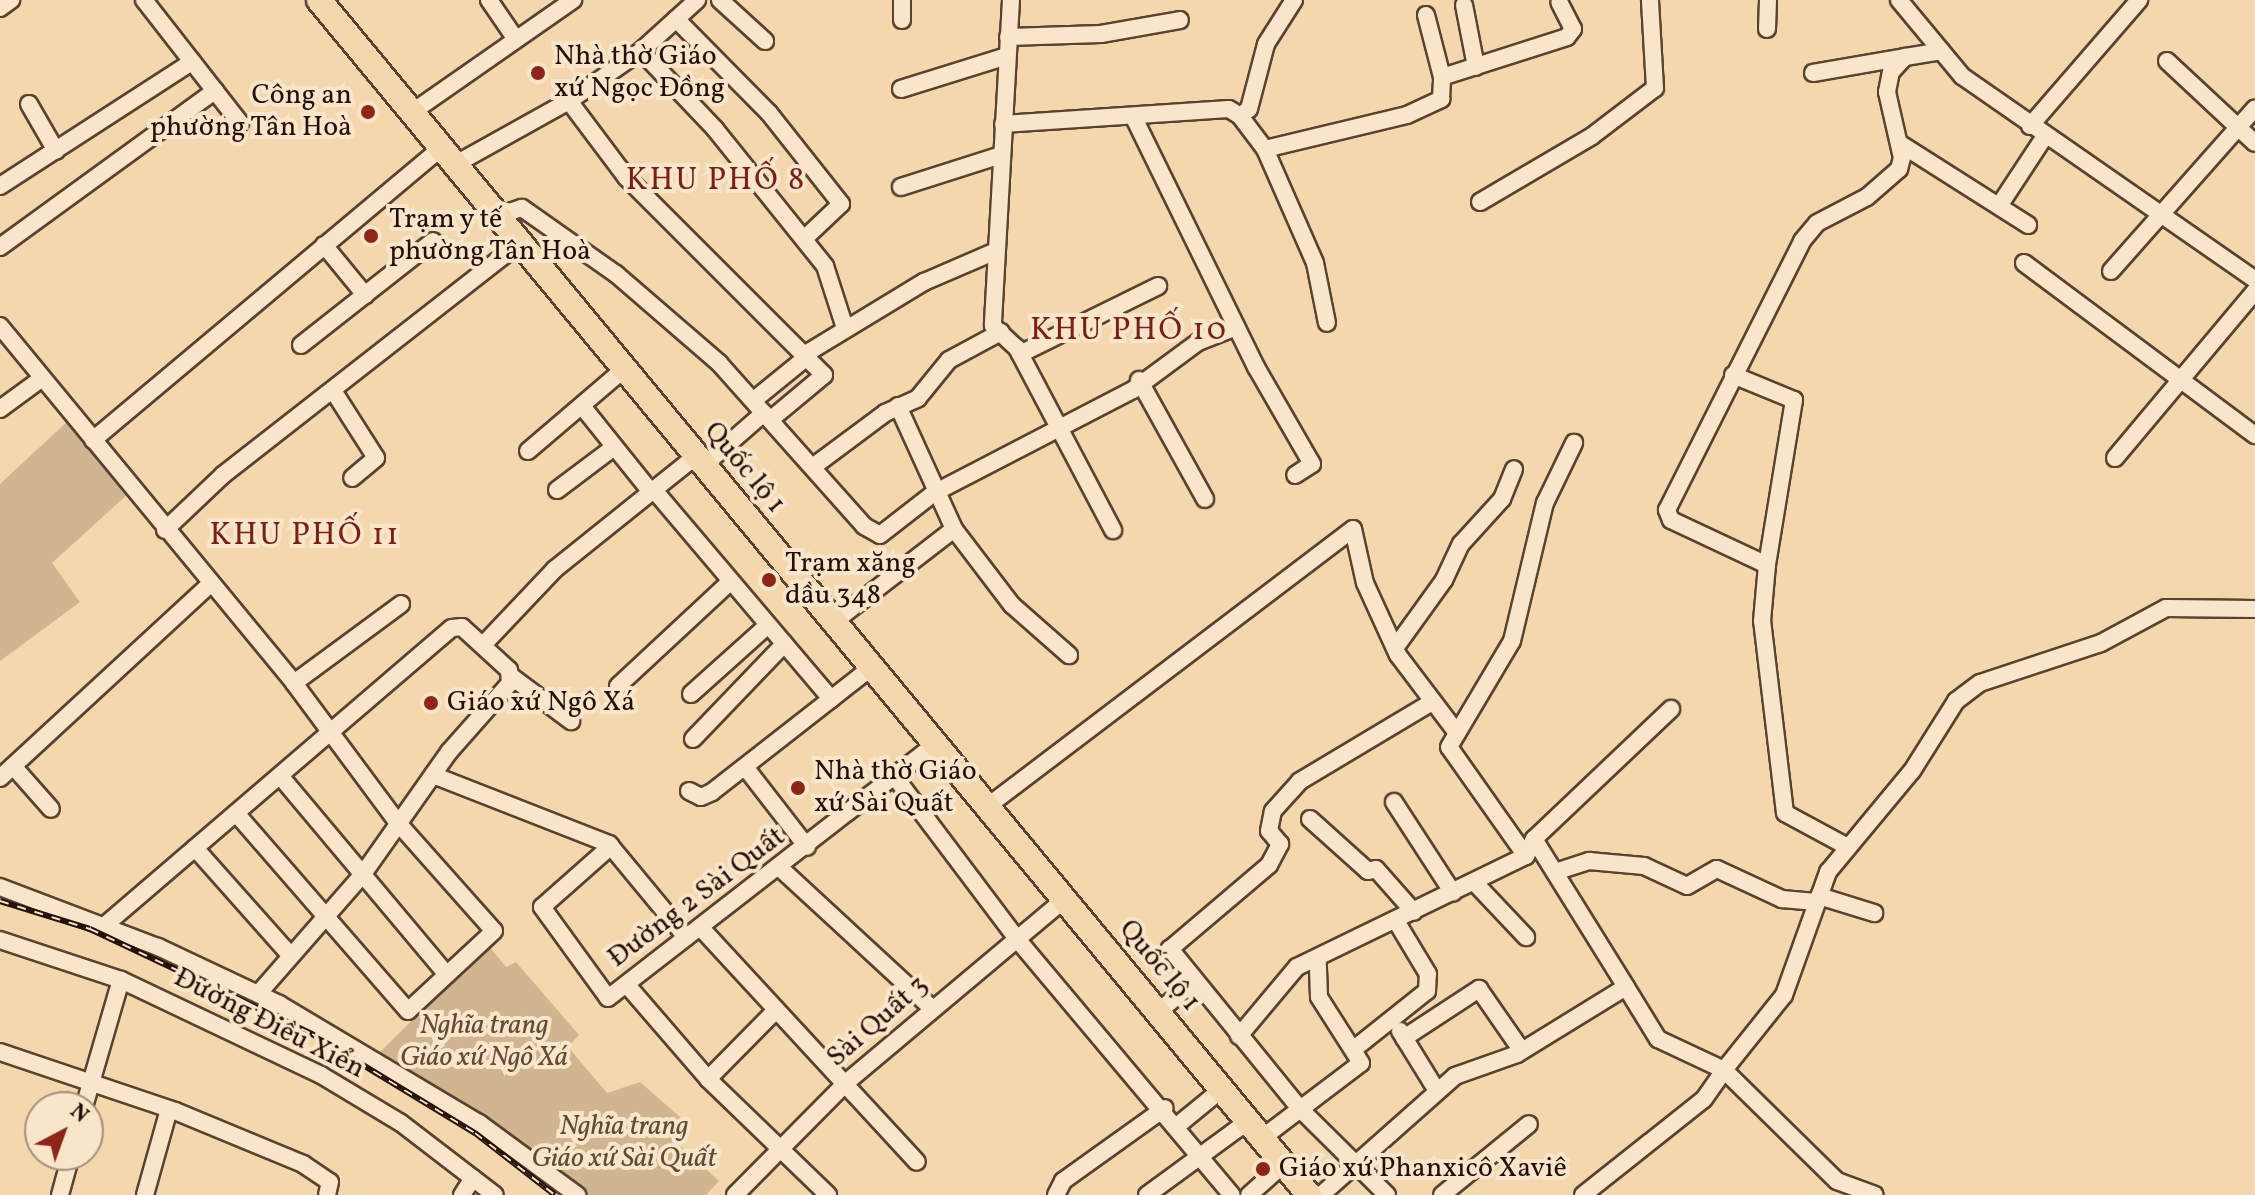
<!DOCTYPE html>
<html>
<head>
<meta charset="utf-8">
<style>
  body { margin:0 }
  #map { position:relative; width:2255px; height:1195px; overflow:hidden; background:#f4d7ad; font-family:Vollkorn,serif }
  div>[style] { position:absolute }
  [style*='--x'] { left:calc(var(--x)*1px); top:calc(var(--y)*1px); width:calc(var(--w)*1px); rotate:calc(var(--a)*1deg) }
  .green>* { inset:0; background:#d1b591 }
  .roads { filter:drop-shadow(2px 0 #594230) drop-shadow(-2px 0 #594230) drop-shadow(0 2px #594230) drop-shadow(0 -2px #594230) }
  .minor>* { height:16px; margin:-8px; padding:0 8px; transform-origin:8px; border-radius:8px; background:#f8e5ca }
  .highway>* { height:24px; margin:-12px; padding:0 12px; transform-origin:12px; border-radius:12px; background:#f4d7ad }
  .rail>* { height:6px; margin-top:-3px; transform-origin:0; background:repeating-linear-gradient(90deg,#f8e5ca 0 9px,#251007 0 18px); box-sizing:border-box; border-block:2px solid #251007 }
  .dots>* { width:22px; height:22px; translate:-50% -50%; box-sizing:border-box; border:4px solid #f8e5ca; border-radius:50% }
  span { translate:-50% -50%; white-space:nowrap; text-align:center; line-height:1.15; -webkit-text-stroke:8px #f8e5ca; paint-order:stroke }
  .poi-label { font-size:28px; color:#251007 }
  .left { translate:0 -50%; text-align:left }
  .right { translate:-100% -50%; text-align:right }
  .street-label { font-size:28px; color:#251007 }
  .park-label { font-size:28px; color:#614a37; font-style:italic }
  .quarter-label { font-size:32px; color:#7a1f14; letter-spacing:2px }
  .north { position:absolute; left:24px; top:1091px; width:80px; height:80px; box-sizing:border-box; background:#f8e5ca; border:2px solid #a4907c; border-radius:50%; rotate:41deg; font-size:22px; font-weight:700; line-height:32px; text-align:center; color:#251007 }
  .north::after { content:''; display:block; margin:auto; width:28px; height:36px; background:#8f2418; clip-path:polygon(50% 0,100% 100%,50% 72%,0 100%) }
</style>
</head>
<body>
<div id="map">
  <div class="green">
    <div style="clip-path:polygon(70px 419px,130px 492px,52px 563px,80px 602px,0 661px,0 484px)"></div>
    <div style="clip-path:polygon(488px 945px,506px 967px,516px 962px,579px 1035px,568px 1047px,607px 1093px,640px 1082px,688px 1124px,676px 1142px,719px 1181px,706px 1195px,583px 1195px,377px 1055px)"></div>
  </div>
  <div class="roads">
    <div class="minor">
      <div style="--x:144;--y:0;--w:156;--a:52"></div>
      <div style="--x:489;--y:0;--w:46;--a:55.6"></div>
      <div style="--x:720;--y:0;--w:61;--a:42.3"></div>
      <div style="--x:1011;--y:0;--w:326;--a:93.2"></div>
      <div style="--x:993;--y:326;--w:33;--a:43"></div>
      <div style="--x:1017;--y:348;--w:206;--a:62.2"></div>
      <div style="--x:1899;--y:0;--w:99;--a:50.3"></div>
      <div style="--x:1962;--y:76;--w:357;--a:34.8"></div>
      <div style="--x:1464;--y:5;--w:63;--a:79"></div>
      <div style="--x:0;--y:8;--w:14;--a:-36"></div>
      <div style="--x:676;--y:19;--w:132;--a:45.3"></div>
      <div style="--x:769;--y:113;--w:116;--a:51.6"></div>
      <div style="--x:841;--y:204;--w:51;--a:136.6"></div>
      <div style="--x:902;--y:20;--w:20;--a:-90"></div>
      <div style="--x:1767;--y:29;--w:29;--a:-88"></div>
      <div style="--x:1008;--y:37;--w:93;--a:-1.8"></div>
      <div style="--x:1101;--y:34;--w:80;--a:-10"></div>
      <div style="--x:641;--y:51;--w:108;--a:46.5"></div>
      <div style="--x:715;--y:129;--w:176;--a:51.2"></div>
      <div style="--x:825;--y:266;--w:62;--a:72.1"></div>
      <div style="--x:2167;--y:61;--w:120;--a:43"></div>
      <div style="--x:1813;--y:73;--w:93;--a:-9.9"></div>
      <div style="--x:1442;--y:77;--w:131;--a:-17.7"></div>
      <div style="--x:1567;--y:37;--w:10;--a:-53"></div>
      <div style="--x:1573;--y:29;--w:30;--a:-117"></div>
      <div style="--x:901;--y:89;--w:111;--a:-17.3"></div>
      <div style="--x:569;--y:101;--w:95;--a:53.1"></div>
      <div style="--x:626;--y:177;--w:280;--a:45"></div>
      <div style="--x:824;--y:375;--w:70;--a:140.2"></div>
      <div style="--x:29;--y:104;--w:54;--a:60.1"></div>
      <div style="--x:411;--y:113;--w:198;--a:-34.9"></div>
      <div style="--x:1240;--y:116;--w:11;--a:-38"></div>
      <div style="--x:1249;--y:109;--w:67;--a:-75.3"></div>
      <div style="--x:1266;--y:44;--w:52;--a:-57.5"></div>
      <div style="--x:1135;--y:120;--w:275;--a:63.9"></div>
      <div style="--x:1256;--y:367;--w:112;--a:60"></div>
      <div style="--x:1312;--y:464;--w:20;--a:147"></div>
      <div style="--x:1003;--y:124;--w:226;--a:-3.8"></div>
      <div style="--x:1229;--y:109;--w:13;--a:32"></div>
      <div style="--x:1240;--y:116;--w:41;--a:52.9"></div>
      <div style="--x:1265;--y:149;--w:124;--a:66.3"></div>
      <div style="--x:1315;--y:263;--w:61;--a:78.7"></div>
      <div style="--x:2030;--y:126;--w:167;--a:-49.1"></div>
      <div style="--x:1899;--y:143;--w:153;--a:32.4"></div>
      <div style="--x:1265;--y:149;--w:146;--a:-13.5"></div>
      <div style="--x:1407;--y:115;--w:38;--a:-25"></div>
      <div style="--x:1441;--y:99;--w:22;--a:-87"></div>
      <div style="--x:1442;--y:77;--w:64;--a:-104.5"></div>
      <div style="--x:454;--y:165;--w:132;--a:-29.1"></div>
      <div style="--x:569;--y:101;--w:88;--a:-34.8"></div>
      <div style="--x:641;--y:51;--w:76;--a:-42.3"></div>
      <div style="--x:0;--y:186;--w:229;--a:-32.9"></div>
      <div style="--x:901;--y:187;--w:105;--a:-17.7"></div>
      <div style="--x:1480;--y:202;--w:130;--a:-30.5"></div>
      <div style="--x:1592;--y:136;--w:79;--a:-37.3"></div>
      <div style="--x:1655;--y:88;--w:88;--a:-93.3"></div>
      <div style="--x:1999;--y:206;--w:84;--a:-56.7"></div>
      <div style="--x:497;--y:216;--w:26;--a:-18"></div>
      <div style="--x:522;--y:208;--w:115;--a:35.1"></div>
      <div style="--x:616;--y:274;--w:136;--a:40.8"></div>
      <div style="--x:719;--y:363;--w:218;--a:48.3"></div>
      <div style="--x:864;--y:526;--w:18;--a:29"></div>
      <div style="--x:880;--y:535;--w:68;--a:-37.9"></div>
      <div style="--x:934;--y:493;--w:224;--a:-27.4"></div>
      <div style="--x:1133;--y:390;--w:81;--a:-36.4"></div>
      <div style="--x:1198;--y:342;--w:41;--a:-21.5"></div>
      <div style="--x:324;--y:245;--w:65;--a:50.6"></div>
      <div style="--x:0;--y:247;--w:266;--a:-36"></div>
      <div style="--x:2024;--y:263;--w:288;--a:36.7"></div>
      <div style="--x:2111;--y:271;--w:217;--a:-48.5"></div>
      <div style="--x:0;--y:326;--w:462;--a:50.5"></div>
      <div style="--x:294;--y:683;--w:174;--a:53.4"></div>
      <div style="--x:398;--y:823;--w:144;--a:48.4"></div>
      <div style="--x:494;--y:931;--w:117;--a:137.1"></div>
      <div style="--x:408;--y:1011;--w:262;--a:-131"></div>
      <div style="--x:301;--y:345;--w:168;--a:-38.2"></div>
      <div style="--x:807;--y:353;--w:137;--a:-31.3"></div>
      <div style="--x:924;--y:282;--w:78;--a:-23.3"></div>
      <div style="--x:1020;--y:354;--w:154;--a:-26.2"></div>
      <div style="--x:1733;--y:375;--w:66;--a:22.3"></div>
      <div style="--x:1794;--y:400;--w:167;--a:99.3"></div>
      <div style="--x:1139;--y:380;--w:136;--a:61"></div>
      <div style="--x:334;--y:392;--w:78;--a:57.5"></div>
      <div style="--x:376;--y:458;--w:31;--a:140"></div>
      <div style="--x:754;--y:400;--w:63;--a:-39.2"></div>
      <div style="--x:582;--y:406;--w:110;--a:51.3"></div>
      <div style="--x:898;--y:406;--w:135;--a:65.5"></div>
      <div style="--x:954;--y:529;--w:96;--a:52.7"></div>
      <div style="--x:1012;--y:605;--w:76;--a:41.3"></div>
      <div style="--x:0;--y:409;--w:51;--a:-36.2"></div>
      <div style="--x:93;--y:440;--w:453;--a:-40"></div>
      <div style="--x:528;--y:451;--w:125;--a:-40.5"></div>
      <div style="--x:2115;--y:458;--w:218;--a:-50"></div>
      <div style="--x:814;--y:466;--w:89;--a:-36.7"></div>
      <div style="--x:885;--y:413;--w:36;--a:-24"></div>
      <div style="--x:918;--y:398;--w:49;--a:-50.8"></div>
      <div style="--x:949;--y:360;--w:59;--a:-28.3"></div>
      <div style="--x:702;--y:467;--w:82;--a:-41.1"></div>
      <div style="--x:557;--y:490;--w:71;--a:-37"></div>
      <div style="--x:654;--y:490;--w:274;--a:49.7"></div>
      <div style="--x:165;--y:530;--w:80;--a:-43.5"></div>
      <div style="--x:223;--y:475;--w:375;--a:-38"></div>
      <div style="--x:835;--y:621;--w:150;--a:-37.7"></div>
      <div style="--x:483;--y:645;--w:105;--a:-46.5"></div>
      <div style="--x:555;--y:569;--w:179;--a:-38.7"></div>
      <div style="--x:1395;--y:648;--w:84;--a:-54.2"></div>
      <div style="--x:1444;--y:580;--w:40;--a:-65"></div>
      <div style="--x:1461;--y:544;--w:61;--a:-47.7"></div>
      <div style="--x:1502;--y:499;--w:32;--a:-68"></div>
      <div style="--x:512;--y:677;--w:74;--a:36.7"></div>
      <div style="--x:294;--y:683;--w:133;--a:-36.4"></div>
      <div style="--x:618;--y:686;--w:154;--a:-42.9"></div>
      <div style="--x:691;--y:694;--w:103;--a:-41.9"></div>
      <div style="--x:693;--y:739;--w:132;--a:-46.2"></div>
      <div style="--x:13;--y:766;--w:57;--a:48.5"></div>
      <div style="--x:745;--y:767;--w:101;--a:52.2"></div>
      <div style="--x:433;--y:775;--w:189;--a:21.4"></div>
      <div style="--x:609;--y:844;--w:121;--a:50.4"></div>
      <div style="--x:281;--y:777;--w:258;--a:50"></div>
      <div style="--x:895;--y:777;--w:203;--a:53"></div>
      <div style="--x:1017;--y:939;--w:334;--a:50"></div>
      <div style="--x:0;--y:778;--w:287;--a:-42.7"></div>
      <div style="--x:689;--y:791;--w:13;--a:27"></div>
      <div style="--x:701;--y:797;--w:12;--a:-24"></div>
      <div style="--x:712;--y:792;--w:204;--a:-38"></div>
      <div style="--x:1394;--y:802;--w:108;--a:57"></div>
      <div style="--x:988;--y:806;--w:458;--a:-37.2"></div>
      <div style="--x:1353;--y:529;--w:55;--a:77.5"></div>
      <div style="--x:1365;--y:583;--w:79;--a:65.4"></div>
      <div style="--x:1398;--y:655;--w:98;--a:52.9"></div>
      <div style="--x:1310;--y:819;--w:78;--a:41.9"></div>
      <div style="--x:1368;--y:871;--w:8;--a:-14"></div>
      <div style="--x:1376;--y:869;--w:57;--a:48.5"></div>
      <div style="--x:1534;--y:839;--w:174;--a:58.1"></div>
      <div style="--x:611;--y:846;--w:92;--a:138.5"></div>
      <div style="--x:542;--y:907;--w:112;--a:54"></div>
      <div style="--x:608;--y:998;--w:415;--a:-37.8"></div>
      <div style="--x:1846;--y:846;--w:69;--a:-151.6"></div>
      <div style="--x:1785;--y:813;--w:193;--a:-96.8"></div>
      <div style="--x:1762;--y:621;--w:56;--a:-84.9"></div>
      <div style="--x:1767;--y:565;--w:106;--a:-154.9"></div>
      <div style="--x:1671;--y:520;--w:11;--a:-112"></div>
      <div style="--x:1667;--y:510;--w:301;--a:-63.3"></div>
      <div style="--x:1802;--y:241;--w:23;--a:-50"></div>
      <div style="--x:1817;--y:223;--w:56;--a:-27.5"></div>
      <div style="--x:1867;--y:197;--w:43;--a:-41.2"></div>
      <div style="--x:1899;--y:169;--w:11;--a:-75"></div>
      <div style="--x:1902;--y:158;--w:68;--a:-102.8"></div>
      <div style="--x:1887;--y:92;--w:20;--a:-79"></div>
      <div style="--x:1891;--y:72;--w:21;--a:-47"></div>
      <div style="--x:1905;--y:57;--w:37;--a:-9"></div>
      <div style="--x:195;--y:848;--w:144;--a:48.4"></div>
      <div style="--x:1526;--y:856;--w:133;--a:-125.2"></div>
      <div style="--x:1449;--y:747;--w:123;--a:-59.3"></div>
      <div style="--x:1512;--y:641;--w:142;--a:-76.6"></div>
      <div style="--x:1545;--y:503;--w:67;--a:-64.2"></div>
      <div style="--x:780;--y:868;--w:208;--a:42.7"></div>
      <div style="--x:1558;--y:871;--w:33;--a:-18"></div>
      <div style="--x:1589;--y:861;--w:55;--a:5.2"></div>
      <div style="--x:1644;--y:866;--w:47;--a:24.9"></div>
      <div style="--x:1687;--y:886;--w:34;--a:-30"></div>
      <div style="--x:1717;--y:869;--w:72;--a:24.8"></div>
      <div style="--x:1782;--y:899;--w:34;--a:5"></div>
      <div style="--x:1474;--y:882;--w:76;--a:46.6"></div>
      <div style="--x:0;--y:887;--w:169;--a:20.8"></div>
      <div style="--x:158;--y:947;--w:134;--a:25.2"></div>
      <div style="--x:279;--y:1004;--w:233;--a:30.8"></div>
      <div style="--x:479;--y:1123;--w:122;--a:36.3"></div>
      <div style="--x:1819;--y:896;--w:58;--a:17.2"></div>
      <div style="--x:104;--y:926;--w:458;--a:-40.6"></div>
      <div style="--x:452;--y:628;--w:10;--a:-6"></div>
      <div style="--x:462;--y:627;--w:64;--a:42.5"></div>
      <div style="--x:509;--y:670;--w:13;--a:86"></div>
      <div style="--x:510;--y:683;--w:92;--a:131.5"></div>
      <div style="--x:449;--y:752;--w:149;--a:125.2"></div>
      <div style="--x:363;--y:874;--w:159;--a:131.2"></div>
      <div style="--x:701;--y:928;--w:318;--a:47.3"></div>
      <div style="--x:0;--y:940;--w:127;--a:18.3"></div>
      <div style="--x:121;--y:980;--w:221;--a:25.4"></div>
      <div style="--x:321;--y:1075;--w:93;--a:31"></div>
      <div style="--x:401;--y:1123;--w:118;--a:37.5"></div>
      <div style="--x:627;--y:985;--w:124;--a:49.2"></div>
      <div style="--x:708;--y:1079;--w:167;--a:44"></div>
      <div style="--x:1158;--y:1012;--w:48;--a:-40"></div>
      <div style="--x:1400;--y:1031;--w:70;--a:58.3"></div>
      <div style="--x:1239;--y:1036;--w:90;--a:-50"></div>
      <div style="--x:1297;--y:967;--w:254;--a:-25.9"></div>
      <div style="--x:1526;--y:856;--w:19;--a:-65"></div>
      <div style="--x:1534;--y:839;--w:189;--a:-43.5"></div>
      <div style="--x:1404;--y:1038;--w:90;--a:-33.2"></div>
      <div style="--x:1479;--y:989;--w:75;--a:55.3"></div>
      <div style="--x:1354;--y:1049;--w:93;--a:-38.5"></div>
      <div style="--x:1427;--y:991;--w:17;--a:-87"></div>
      <div style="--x:1428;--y:974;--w:62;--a:-121.1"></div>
      <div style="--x:0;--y:1052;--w:185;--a:18.6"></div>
      <div style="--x:175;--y:1111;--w:139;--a:22.5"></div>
      <div style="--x:303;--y:1164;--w:32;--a:34"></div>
      <div style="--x:330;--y:1182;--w:13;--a:103"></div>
      <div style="--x:708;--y:1079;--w:94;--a:-45.4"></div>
      <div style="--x:84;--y:1107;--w:132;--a:-73.8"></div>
      <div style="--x:1178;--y:1125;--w:57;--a:-39.3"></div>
      <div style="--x:1262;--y:1138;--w:124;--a:-37.1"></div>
      <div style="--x:1361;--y:1063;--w:78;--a:-122.5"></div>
      <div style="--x:1319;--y:997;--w:36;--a:-92"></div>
      <div style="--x:60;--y:1195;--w:41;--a:-74.6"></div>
      <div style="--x:145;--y:1195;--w:89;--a:-74.4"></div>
      <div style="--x:462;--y:1195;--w:20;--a:-57"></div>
      <div style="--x:735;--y:1195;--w:161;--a:-45.3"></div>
      <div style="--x:848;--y:1081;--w:283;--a:-40"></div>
      <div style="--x:1056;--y:1195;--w:16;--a:-63"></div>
      <div style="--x:1063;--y:1181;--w:125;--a:-35.6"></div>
      <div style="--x:1147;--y:1195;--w:125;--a:-36.2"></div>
      <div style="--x:1249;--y:1195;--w:47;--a:-41.5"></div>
      <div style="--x:1321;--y:1195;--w:179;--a:-41.6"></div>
      <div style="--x:1455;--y:1076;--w:66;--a:-19.5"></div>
      <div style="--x:1517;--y:1054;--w:128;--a:-31.6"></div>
      <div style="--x:1626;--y:987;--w:61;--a:58.4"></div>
      <div style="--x:1658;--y:1039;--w:73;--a:25.2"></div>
      <div style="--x:1724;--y:1070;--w:96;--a:-51.3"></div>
      <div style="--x:1784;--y:995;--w:131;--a:-70.3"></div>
      <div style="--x:1828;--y:872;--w:131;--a:-50.3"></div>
      <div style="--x:1912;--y:771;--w:83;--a:-57.8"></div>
      <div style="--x:1956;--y:701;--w:30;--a:-37"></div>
      <div style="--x:1980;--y:683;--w:127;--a:-18.3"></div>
      <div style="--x:2101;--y:643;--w:74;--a:-28.3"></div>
      <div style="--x:2166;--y:608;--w:89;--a:0.6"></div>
      <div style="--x:1387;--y:1195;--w:121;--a:-135.3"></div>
      <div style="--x:1301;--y:1110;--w:208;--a:-129.1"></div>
      <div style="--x:1170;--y:949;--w:130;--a:-40.3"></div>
      <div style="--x:1269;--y:865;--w:24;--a:-62"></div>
      <div style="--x:1280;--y:844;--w:17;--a:-130"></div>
      <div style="--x:1269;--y:831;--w:20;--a:-79"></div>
      <div style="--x:1273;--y:811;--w:40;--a:-48"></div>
      <div style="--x:1300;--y:781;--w:154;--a:-30.9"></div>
      <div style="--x:1442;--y:1195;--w:112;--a:-39.2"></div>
      <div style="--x:1583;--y:1195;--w:154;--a:-38.4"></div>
      <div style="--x:1704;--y:1099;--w:35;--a:-55"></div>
      <div style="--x:1724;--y:1070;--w:158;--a:44.5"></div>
      <div style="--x:1837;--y:1181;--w:40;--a:20.2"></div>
    </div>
    <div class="highway">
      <div style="--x:319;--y:0;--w:1552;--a:50.36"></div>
    </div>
  </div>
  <div class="rail">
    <div style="--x:0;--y:901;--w:94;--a:17.3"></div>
    <div style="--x:90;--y:929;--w:246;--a:25.3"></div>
    <div style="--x:312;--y:1034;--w:191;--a:31.3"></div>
    <div style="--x:475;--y:1133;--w:101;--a:37.8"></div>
  </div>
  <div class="dots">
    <div style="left:538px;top:73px;background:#8f2418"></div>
    <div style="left:368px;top:112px;background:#8f2418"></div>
    <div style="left:371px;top:236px;background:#8f2418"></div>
    <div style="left:769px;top:580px;background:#8f2418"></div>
    <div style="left:431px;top:703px;background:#8f2418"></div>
    <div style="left:798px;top:788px;background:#8f2418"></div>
    <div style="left:1263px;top:1169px;background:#8f2418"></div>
  </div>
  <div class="poi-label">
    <span class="left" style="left:554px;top:73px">Nhà thờ Giáo<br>xứ Ngọc Đồng</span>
    <span class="right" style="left:352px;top:112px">Công an<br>phường Tân Hoà</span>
    <span class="left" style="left:389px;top:236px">Trạm y tế<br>phường Tân Hoà</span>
    <span class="left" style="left:785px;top:580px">Trạm xăng<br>dầu 348</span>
    <span class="left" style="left:447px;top:703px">Giáo xứ Ngô Xá</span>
    <span class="left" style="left:814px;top:788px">Nhà thờ Giáo<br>xứ Sài Quất</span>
    <span class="left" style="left:1279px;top:1169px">Giáo xứ Phanxicô Xaviê</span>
  </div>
  <div class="street-label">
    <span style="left:744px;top:468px;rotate:50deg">Quốc lộ 1</span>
    <span style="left:697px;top:898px;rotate:-37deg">Đường 2 Sài Quất</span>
    <span style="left:1159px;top:966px;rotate:50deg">Quốc lộ 1</span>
    <span style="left:878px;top:1022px;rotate:-41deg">Sài Quất 3</span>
    <span style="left:269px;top:1024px;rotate:27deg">Đường Điều Xiển</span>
  </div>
  <div class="park-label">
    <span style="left:484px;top:1042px">Nghĩa trang<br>Giáo xứ Ngô Xá</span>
    <span style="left:624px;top:1143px">Nghĩa trang<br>Giáo xứ Sài Quất</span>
  </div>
  <div class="quarter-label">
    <span style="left:716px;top:181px">KHU PHỐ 8</span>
    <span style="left:1129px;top:331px">KHU PHỐ 10</span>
    <span style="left:305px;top:536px">KHU PHỐ 11</span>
  </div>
  <div class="north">N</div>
</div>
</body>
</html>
